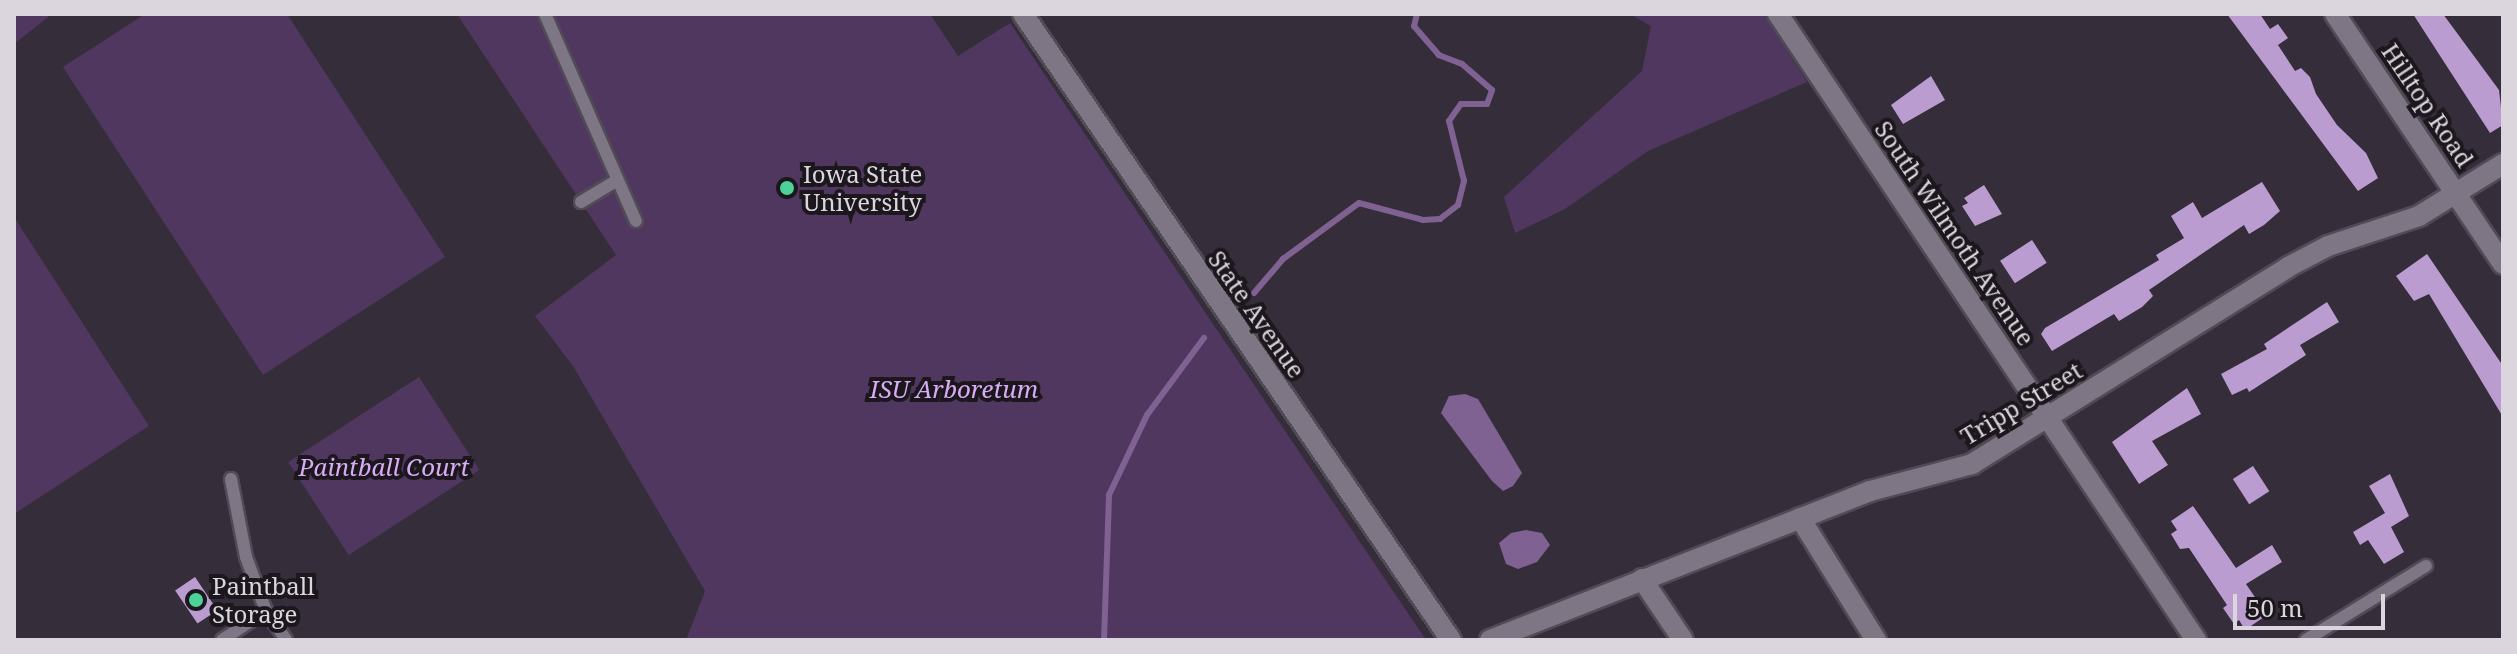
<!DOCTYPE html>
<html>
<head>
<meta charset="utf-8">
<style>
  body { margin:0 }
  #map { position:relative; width:2517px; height:654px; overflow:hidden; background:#352d3a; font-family:"Noto Serif",serif }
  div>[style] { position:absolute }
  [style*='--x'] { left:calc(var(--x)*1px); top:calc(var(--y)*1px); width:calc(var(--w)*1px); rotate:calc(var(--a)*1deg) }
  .green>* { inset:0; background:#50375f; transform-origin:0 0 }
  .water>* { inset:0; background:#7f6192 }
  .stream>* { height:6px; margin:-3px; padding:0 3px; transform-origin:3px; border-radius:3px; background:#7f6192 }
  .building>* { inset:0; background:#bb9cd0; transform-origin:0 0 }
  .roads { filter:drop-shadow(2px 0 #514b56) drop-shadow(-2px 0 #514b56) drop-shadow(0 2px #514b56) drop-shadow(0 -2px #514b56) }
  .service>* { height:12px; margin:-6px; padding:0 6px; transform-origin:6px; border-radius:6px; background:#7f7685 }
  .minor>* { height:20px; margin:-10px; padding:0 10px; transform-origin:10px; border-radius:10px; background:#7f7685 }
  .tertiary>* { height:20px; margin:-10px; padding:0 10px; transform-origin:10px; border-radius:10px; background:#7f7685 }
  .dots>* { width:22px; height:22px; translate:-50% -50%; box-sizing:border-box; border:4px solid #1b171d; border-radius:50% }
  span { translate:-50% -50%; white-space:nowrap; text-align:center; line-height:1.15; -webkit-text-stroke:8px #1b171d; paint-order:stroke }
  .street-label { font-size:24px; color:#dbd6de }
  .poi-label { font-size:24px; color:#dbd6de }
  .left { translate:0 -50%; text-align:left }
  .park-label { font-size:24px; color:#d8abf5; font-style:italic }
  .frame { position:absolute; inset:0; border:16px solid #dbd6de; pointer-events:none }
  .scale { position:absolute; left:2233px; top:594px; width:152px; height:36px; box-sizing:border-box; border:4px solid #dbd6de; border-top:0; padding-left:10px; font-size:24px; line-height:28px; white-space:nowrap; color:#dbd6de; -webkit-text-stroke:6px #1b171d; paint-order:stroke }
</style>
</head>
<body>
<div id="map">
  <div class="green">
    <div style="clip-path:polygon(14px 14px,52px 14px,14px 44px)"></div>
    <div style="clip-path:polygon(145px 14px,287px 14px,445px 257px,263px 375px,63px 67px)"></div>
    <div style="clip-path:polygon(457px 14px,930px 14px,958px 56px,1010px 23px,1426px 640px,686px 640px,705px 591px,573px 366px,535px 316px,616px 255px)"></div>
    <div style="clip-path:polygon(1630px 14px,1764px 14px,1807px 82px,1648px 151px,1565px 209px,1515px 233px,1504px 197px,1642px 71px,1651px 26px)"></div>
    <div style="clip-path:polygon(14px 217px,149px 426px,14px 514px)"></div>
    <div style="left:419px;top:377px;width:111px;height:156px;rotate:57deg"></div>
  </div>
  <div class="water">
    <div style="clip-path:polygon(1465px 394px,1478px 399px,1522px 473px,1513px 486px,1503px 491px,1492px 481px,1441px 413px,1449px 396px)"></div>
    <div style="clip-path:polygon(1526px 530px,1542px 533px,1550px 545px,1537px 562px,1518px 569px,1506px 564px,1499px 543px,1511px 533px)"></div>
  </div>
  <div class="stream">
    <div style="--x:1254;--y:293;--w:45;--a:-49.5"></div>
    <div style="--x:1283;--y:259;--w:94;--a:-36.4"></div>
    <div style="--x:1359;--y:203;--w:66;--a:14.9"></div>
    <div style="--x:1423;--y:220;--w:17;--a:-3"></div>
    <div style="--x:1440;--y:219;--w:23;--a:-38"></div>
    <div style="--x:1458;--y:205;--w:25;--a:-76"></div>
    <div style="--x:1464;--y:181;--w:62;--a:-104"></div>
    <div style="--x:1449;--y:121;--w:21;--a:-55"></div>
    <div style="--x:1461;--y:104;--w:26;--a:0"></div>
    <div style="--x:1487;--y:104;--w:15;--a:-70"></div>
    <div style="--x:1492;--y:90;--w:40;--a:-139"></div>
    <div style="--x:1462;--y:64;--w:25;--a:-159"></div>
    <div style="--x:1439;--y:55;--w:38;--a:-131"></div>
    <div style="--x:1414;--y:26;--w:12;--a:-76"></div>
    <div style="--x:1104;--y:640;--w:145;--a:-88"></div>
    <div style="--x:1109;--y:495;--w:89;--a:-64.6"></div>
    <div style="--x:1147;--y:415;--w:96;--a:-53.5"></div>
  </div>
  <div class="building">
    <div style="clip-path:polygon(2227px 14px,2260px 14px,2270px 29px,2278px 24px,2288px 38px,2278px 45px,2295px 71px,2301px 68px,2310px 77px,2316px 94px,2337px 125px,2366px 153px,2378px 178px,2358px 191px)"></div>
    <div style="clip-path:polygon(2413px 14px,2443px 14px,2499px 90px,2503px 125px,2490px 133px)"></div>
    <div style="clip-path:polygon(1931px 76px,1945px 100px,1903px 124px,1891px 105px)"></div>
    <div style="clip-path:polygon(2262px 182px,2280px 211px,2264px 225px,2249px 234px,2244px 225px,2149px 290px,2153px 296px,2142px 307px,2119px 321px,2114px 314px,2052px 351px,2041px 334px,2045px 328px,2159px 260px,2156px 255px,2184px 238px,2171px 216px,2193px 202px,2202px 218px)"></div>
    <div style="clip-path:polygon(1984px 185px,2002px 214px,1975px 226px,1962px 206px,1968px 203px,1964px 198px)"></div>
    <div style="left:2032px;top:240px;width:27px;height:38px;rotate:57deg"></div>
    <div style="clip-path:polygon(2427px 254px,2503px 366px,2503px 417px,2429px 294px,2414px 301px,2396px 276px)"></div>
    <div style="clip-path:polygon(2327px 302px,2339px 322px,2300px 345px,2306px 355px,2249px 392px,2247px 388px,2232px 395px,2221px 374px,2267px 349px,2264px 344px)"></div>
    <div style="clip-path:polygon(2187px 388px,2201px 414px,2152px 441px,2168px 465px,2139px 484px,2112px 442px)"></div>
    <div style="left:2253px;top:466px;width:30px;height:24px;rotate:57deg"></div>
    <div style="clip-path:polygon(2390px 474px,2409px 516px,2391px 527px,2404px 552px,2384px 564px,2368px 540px,2360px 545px,2353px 532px,2385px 513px,2369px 486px)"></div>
    <div style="clip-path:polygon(2193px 506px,2236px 568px,2272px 545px,2282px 562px,2246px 584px,2267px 615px,2245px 630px,2239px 620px,2234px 624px,2223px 608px,2227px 605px,2189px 548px,2180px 549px,2171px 534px,2177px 530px,2171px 521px)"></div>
    <div style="left:195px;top:577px;width:40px;height:24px;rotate:56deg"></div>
  </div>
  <div class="roads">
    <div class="service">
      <div style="--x:545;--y:14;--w:226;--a:66.3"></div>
      <div style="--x:581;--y:202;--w:41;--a:-31"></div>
      <div style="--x:231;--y:479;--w:79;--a:79.1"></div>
      <div style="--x:246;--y:557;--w:58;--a:69.7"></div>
      <div style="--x:266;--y:611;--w:35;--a:55"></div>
      <div style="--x:222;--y:640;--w:53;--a:-33.4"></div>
      <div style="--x:2306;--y:640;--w:141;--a:-31.7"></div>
    </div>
    <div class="minor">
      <div style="--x:1778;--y:14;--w:753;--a:56.27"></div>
      <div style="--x:2335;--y:14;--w:301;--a:56.1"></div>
      <div style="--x:1800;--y:518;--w:144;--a:58.1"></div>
      <div style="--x:1642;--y:579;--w:73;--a:56.1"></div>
      <div style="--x:1490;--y:640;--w:408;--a:-21.4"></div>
      <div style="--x:1870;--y:491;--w:106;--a:-14.8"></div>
      <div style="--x:1972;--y:464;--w:372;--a:-31.9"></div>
      <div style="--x:2288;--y:267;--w:45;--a:-27.7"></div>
      <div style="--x:2328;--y:246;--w:96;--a:-18.2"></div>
      <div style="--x:2419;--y:216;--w:99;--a:-31.8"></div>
    </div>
    <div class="tertiary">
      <div style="--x:1023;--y:14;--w:758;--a:55.64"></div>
    </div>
  </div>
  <div class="dots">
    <div style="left:787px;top:188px;background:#4dd39a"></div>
    <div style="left:196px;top:600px;background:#4dd39a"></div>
  </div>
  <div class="street-label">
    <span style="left:2428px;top:105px;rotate:56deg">Hilltop Road</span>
    <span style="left:1955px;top:233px;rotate:56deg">South Wilmoth Avenue</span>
    <span style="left:1257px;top:314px;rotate:55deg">State Avenue</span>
    <span style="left:2021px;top:403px;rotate:-31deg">Tripp Street</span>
  </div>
  <div class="poi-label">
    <span class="left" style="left:803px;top:188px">Iowa State<br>University</span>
    <span class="left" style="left:212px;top:600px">Paintball<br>Storage</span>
  </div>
  <div class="park-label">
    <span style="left:954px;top:389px">ISU Arboretum</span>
    <span style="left:384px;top:467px">Paintball Court</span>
  </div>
  <div class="frame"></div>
  <div class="scale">50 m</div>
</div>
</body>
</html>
